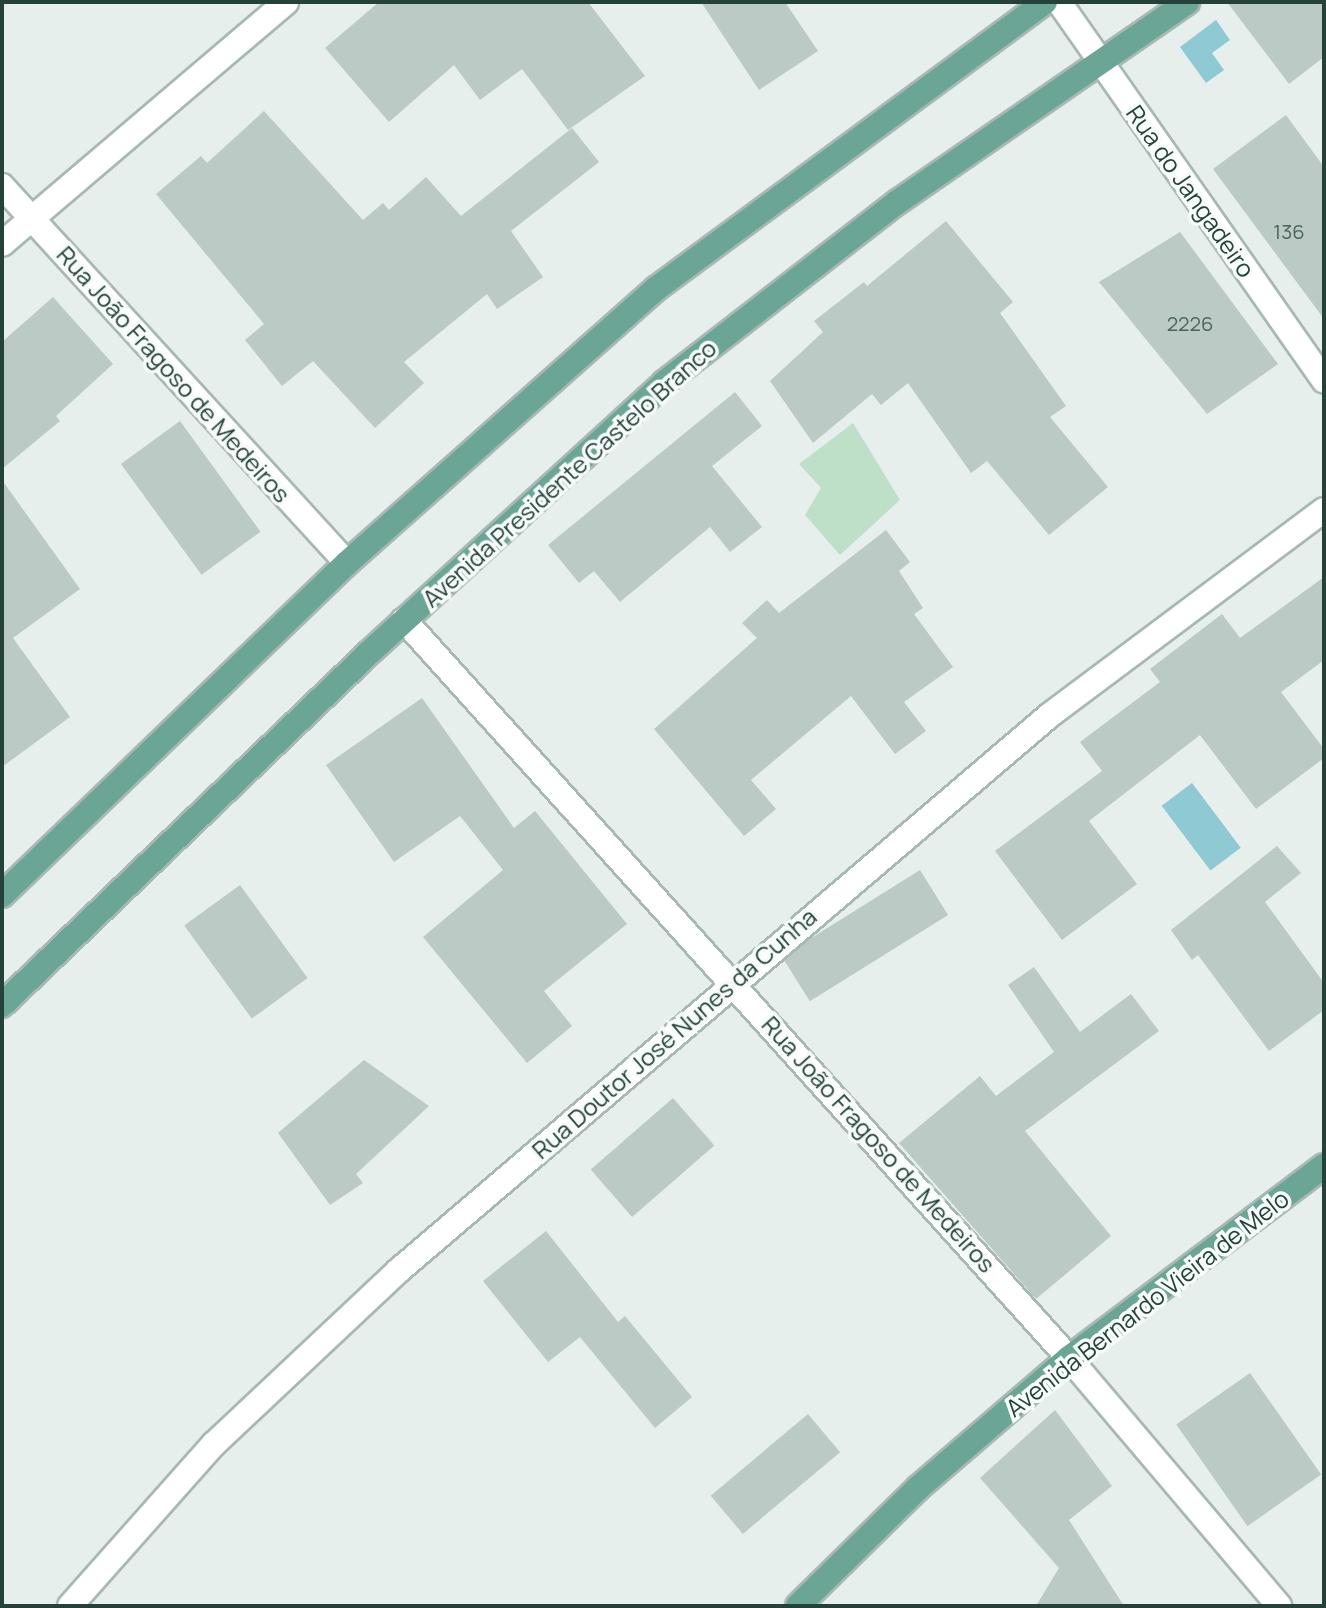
<!DOCTYPE html>
<html>
<head>
<meta charset="utf-8">
<style>
  body { margin:0 }
  #map { position:relative; width:1326px; height:1608px; overflow:hidden; background:#e6efeb; font-family:Manrope,sans-serif }
  div>[style] { position:absolute }
  [style*='--x'] { left:calc(var(--x)*1px); top:calc(var(--y)*1px); width:calc(var(--w)*1px); rotate:calc(var(--a)*1deg) }
  .green>* { inset:0; background:#bfe0c8 }
  .water>* { inset:0; background:#8ec9d4; transform-origin:0 0 }
  .building>* { inset:0; background:#bbcac4; transform-origin:0 0 }
  .roads { filter:drop-shadow(2px 0 #a8b8b2) drop-shadow(-2px 0 #a8b8b2) drop-shadow(0 2px #a8b8b2) drop-shadow(0 -2px #a8b8b2) }
  .street>* { height:24px; margin:-12px; padding:0 12px; transform-origin:12px; border-radius:12px; background:#fff }
  .secondary>* { height:24px; margin:-12px; padding:0 12px; transform-origin:12px; border-radius:12px; background:#fff }
  .primary>* { height:24px; margin:-12px; padding:0 12px; transform-origin:12px; border-radius:12px; background:#6aa596 }
  span { translate:-50% -50%; white-space:nowrap; text-align:center; line-height:1.15; -webkit-text-stroke:7px #f7fbf9; paint-order:stroke }
  .number-label { font-size:20px; color:#4a645c }
  .number-label span { -webkit-text-stroke-width:0 }
  .street-label { font-size:24px; color:#24423a }
  .frame { position:absolute; inset:0; border:4px solid #24423a; pointer-events:none }
</style>
</head>
<body>
<div id="map">
  <div class="green">
    <div style="clip-path:polygon(853px 423px,900px 500px,840px 555px,805px 515px,821px 488px,799px 464px)"></div>
  </div>
  <div class="water">
    <div style="clip-path:polygon(1216px 20px,1230px 40px,1212px 53px,1224px 70px,1206px 83px,1180px 47px)"></div>
    <div style="left:1192px;top:783px;width:81px;height:38px;rotate:53deg"></div>
  </div>
  <div class="building">
    <div style="clip-path:polygon(379px 2px,588px 2px,645px 76px,568px 130px,522px 69px,480px 100px,454px 65px,389px 122px,325px 48px)"></div>
    <div style="clip-path:polygon(701px 2px,785px 2px,818px 51px,759px 90px)"></div>
    <div style="clip-path:polygon(1227px 2px,1324px 2px,1324px 57px,1289px 84px)"></div>
    <div style="clip-path:polygon(264px 111px,363px 220px,383px 203px,389px 210px,426px 177px,461px 216px,572px 128px,599px 162px,511px 231px,543px 277px,497px 309px,487px 294px,404px 362px,424px 383px,375px 428px,313px 361px,282px 386px,245px 340px,264px 324px,156px 194px,201px 156px,207px 163px)"></div>
    <div style="clip-path:polygon(1286px 115px,1324px 167px,1324px 319px,1213px 169px)"></div>
    <div style="clip-path:polygon(946px 221px,1013px 302px,1000px 313px,1066px 406px,1050px 417px,1108px 487px,1049px 535px,987px 461px,971px 473px,908px 383px,881px 405px,872px 394px,813px 443px,770px 381px,823px 332px,814px 321px,864px 282px,867px 286px)"></div>
    <div style="clip-path:polygon(1180px 232px,1278px 364px,1207px 414px,1099px 282px)"></div>
    <div style="clip-path:polygon(53px 297px,113px 364px,56px 416px,60px 421px,2px 469px,2px 342px)"></div>
    <div style="clip-path:polygon(735px 392px,762px 426px,712px 466px,762px 527px,730px 552px,710px 527px,620px 602px,594px 571px,579px 583px,548px 545px)"></div>
    <div style="left:180px;top:421px;width:137px;height:73px;rotate:54deg"></div>
    <div style="clip-path:polygon(2px 480px,80px 589px,13px 638px,70px 717px,2px 767px)"></div>
    <div style="clip-path:polygon(886px 530px,910px 562px,899px 571px,923px 608px,914px 614px,953px 667px,904px 702px,926px 731px,895px 754px,851px 696px,751px 780px,776px 809px,744px 836px,654px 729px,757px 638px,742px 623px,767px 600px,779px 613px)"></div>
    <div style="clip-path:polygon(1324px 577px,1324px 660px,1281px 692px,1324px 749px,1324px 758px,1256px 809px,1200px 735px,1089px 821px,1137px 884px,1062px 940px,995px 851px,1102px 771px,1080px 742px,1160px 682px,1150px 669px,1222px 614px,1240px 638px)"></div>
    <div style="clip-path:polygon(422px 698px,514px 828px,535px 811px,627px 924px,544px 991px,572px 1026px,527px 1063px,423px 937px,503px 870px,460px 816px,394px 862px,326px 765px)"></div>
    <div style="clip-path:polygon(1277px 846px,1301px 873px,1265px 902px,1324px 983px,1324px 1010px,1269px 1051px,1198px 955px,1192px 960px,1171px 930px)"></div>
    <div style="left:920px;top:870px;width:53px;height:163px;rotate:58deg"></div>
    <div style="left:240px;top:885px;width:115px;height:69px;rotate:54deg"></div>
    <div style="clip-path:polygon(1034px 967px,1080px 1032px,1131px 994px,1159px 1031px,1025px 1131px,1111px 1236px,1036px 1299px,899px 1143px,980px 1076px,996px 1096px,1054px 1052px,1008px 985px)"></div>
    <div style="clip-path:polygon(364px 1060px,429px 1106px,356px 1174px,363px 1183px,330px 1205px,278px 1133px)"></div>
    <div style="left:673px;top:1098px;width:63px;height:109px;rotate:49deg"></div>
    <div style="clip-path:polygon(546px 1231px,618px 1322px,625px 1316px,692px 1397px,655px 1428px,580px 1337px,548px 1362px,483px 1281px)"></div>
    <div style="left:1250px;top:1373px;width:124px;height:90px;rotate:55deg"></div>
    <div style="clip-path:polygon(1055px 1410px,1112px 1486px,1069px 1520px,1124px 1606px,1036px 1606px,1059px 1568px,980px 1478px)"></div>
    <div style="left:808px;top:1414px;width:50px;height:127px;rotate:50deg"></div>
  </div>
  <div class="roads">
    <div class="street">
      <div style="--x:2;--y:186;--w:511;--a:47.54"></div>
      <div style="--x:2;--y:244;--w:373;--a:-40.4"></div>
      <div style="--x:404;--y:620;--w:993;--a:47.98"></div>
      <div style="--x:1069;--y:1358;--w:325;--a:49.7"></div>
      <div style="--x:70;--y:1606;--w:217;--a:-48.4"></div>
      <div style="--x:214;--y:1444;--w:253;--a:-43.2"></div>
      <div style="--x:398;--y:1271;--w:857;--a:-40.46"></div>
      <div style="--x:1050;--y:715;--w:342;--a:-36.8"></div>
    </div>
    <div class="secondary">
      <div style="--x:1059;--y:2;--w:462;--a:55"></div>
    </div>
    <div class="primary">
      <div style="--x:2;--y:895;--w:479;--a:-43.9"></div>
      <div style="--x:347;--y:563;--w:414;--a:-41.6"></div>
      <div style="--x:657;--y:288;--w:482;--a:-36.4"></div>
      <div style="--x:2;--y:1005;--w:511;--a:-43.81"></div>
      <div style="--x:371;--y:651;--w:397;--a:-42.4"></div>
      <div style="--x:664;--y:383;--w:297;--a:-37.8"></div>
      <div style="--x:899;--y:201;--w:350;--a:-34.6"></div>
      <div style="--x:798;--y:1606;--w:168;--a:-44.5"></div>
      <div style="--x:918;--y:1488;--w:199;--a:-40.7"></div>
      <div style="--x:1069;--y:1358;--w:319;--a:-37"></div>
    </div>
  </div>
  <div class="number-label">
    <span style="left:1289px;top:231px">136</span>
    <span style="left:1190px;top:323px">2226</span>
  </div>
  <div class="street-label">
    <span style="left:1191px;top:191px;rotate:55deg">Rua do Jangadeiro</span>
    <span style="left:174px;top:374px;rotate:48deg">Rua João Fragoso de Medeiros</span>
    <span style="left:569px;top:473px;rotate:-42deg">Avenida Presidente Castelo Branco</span>
    <span style="left:674px;top:1033px;rotate:-41deg">Rua Doutor José Nunes da Cunha</span>
    <span style="left:879px;top:1144px;rotate:48deg">Rua João Fragoso de Medeiros</span>
    <span style="left:1147px;top:1303px;rotate:-38deg">Avenida Bernardo Vieira de Melo</span>
  </div>
  <div class="frame"></div>
</div>
</body>
</html>
